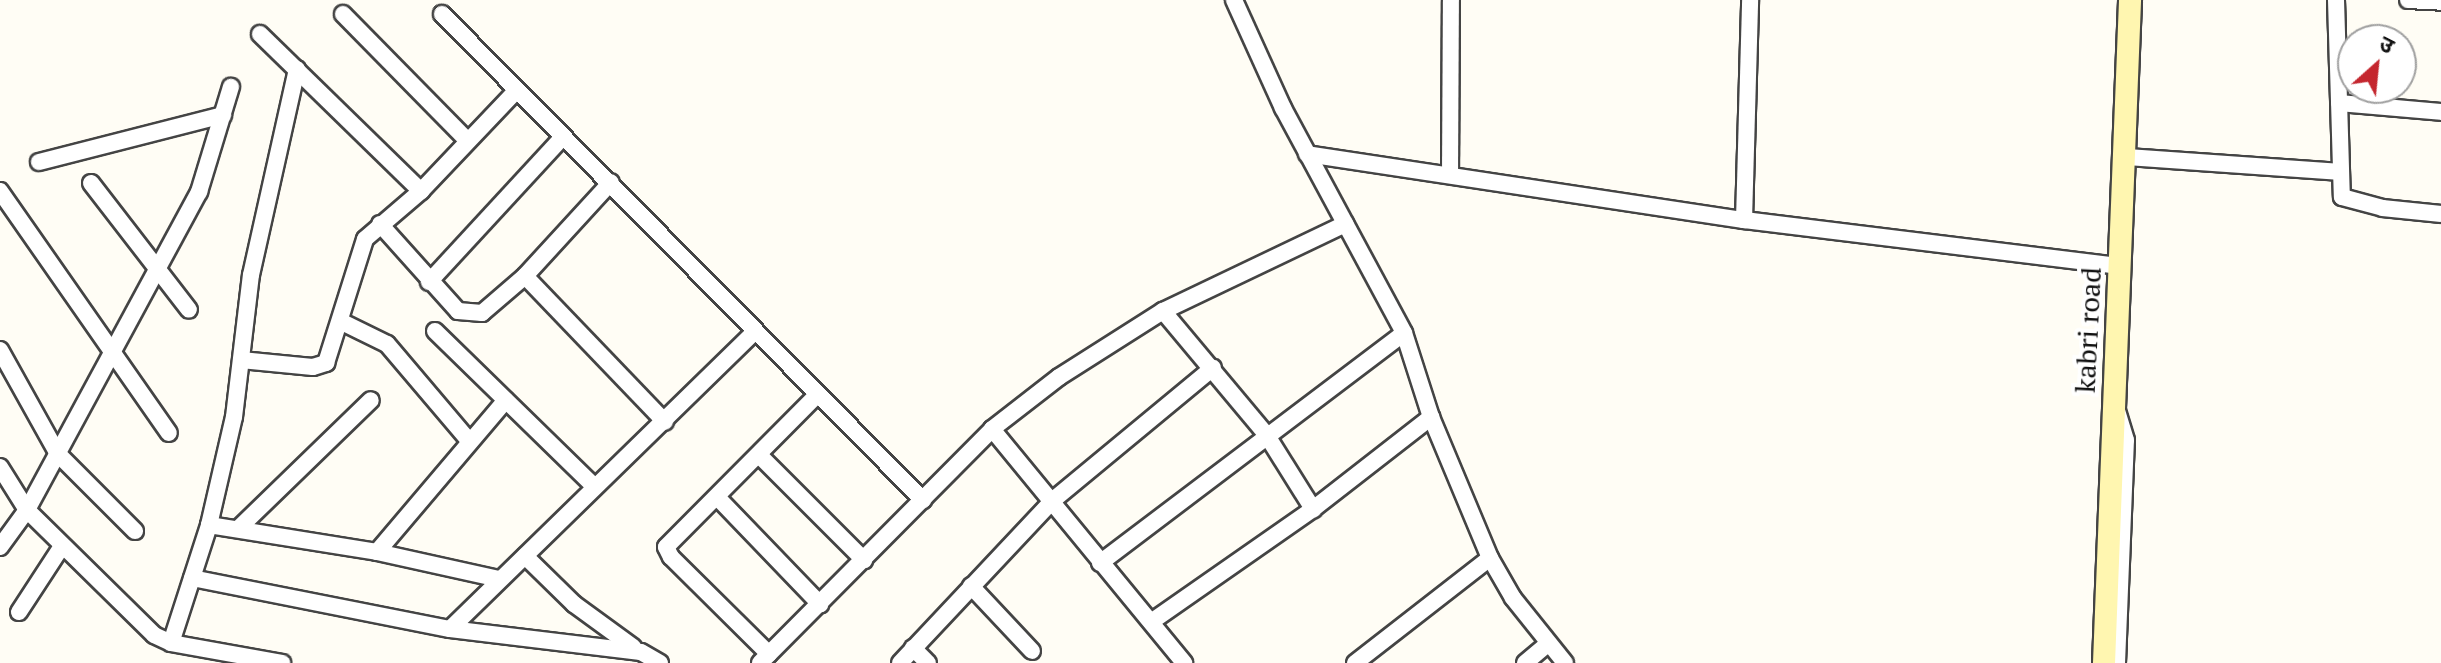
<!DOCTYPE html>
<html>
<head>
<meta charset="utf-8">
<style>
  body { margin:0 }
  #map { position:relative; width:2441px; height:663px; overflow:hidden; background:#fffdf5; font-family:"PT Serif","Noto Sans Devanagari",serif }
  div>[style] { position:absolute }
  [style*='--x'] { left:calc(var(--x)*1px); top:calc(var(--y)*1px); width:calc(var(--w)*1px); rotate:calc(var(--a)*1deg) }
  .roads { filter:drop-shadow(2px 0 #444) drop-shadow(-2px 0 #444) drop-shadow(0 2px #444) drop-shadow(0 -2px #444) }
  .street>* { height:16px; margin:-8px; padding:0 8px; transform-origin:8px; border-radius:8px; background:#fff }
  .secondary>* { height:22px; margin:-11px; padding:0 11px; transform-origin:11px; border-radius:11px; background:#fff6b0 }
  span { translate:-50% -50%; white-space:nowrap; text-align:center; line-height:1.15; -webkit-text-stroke:8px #fff; paint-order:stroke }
  .street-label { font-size:28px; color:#111 }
  .north { position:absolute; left:2337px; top:24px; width:80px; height:80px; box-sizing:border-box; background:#fff; border:2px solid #a0a0a0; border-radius:50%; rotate:27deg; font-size:22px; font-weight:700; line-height:32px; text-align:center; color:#111 }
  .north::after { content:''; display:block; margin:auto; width:28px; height:36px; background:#c4262e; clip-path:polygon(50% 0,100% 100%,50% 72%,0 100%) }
</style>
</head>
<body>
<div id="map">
  <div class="roads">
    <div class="street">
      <div style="--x:1234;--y:0;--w:119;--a:65.6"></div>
      <div style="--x:1283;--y:108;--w:255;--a:61.7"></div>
      <div style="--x:1404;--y:333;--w:88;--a:72.2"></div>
      <div style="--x:1431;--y:417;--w:153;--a:67.3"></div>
      <div style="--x:1490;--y:558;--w:46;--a:60.1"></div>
      <div style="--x:1513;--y:598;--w:83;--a:51.3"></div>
      <div style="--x:2336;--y:0;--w:197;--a:88.3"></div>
      <div style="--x:2342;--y:197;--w:42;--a:15"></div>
      <div style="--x:2383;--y:208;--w:58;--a:5.9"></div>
      <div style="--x:2408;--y:0;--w:33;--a:3"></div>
      <div style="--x:343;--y:14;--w:177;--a:45.5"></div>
      <div style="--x:442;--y:14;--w:684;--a:45.3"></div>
      <div style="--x:260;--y:34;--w:225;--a:44.3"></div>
      <div style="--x:2339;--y:103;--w:102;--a:5"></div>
      <div style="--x:1307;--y:154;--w:442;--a:8.6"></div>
      <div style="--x:1744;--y:220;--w:379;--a:7"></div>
      <div style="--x:2128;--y:157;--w:213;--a:4"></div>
      <div style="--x:39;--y:162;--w:190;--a:-14.3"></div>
      <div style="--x:1450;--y:175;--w:175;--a:-89.7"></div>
      <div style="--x:91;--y:183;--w:160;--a:52.3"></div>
      <div style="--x:0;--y:191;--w:295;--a:55.1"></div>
      <div style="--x:1744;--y:220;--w:220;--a:-88.4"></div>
      <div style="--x:380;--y:224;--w:117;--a:48.1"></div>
      <div style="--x:458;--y:311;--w:24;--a:5"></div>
      <div style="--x:482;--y:313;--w:57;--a:-40.7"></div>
      <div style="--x:525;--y:276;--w:127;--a:-47.5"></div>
      <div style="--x:525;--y:276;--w:202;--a:46.2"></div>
      <div style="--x:429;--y:282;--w:197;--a:-47.3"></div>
      <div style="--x:1163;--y:311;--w:160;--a:50.1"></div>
      <div style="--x:1266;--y:434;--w:89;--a:57.9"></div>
      <div style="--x:342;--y:322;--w:50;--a:26.1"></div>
      <div style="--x:387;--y:344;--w:128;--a:49.7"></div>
      <div style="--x:435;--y:331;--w:223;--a:44.3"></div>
      <div style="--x:0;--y:350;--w:119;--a:60.9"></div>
      <div style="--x:58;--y:454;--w:109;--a:45"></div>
      <div style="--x:241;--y:360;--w:72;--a:5.6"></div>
      <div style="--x:313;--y:367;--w:14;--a:-17"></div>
      <div style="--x:326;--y:363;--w:130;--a:-72.5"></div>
      <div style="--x:365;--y:239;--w:74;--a:-40.6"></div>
      <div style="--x:421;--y:191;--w:139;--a:-46.5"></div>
      <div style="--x:992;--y:429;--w:303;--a:50.6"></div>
      <div style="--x:761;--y:457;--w:146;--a:45"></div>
      <div style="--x:0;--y:467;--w:51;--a:57.9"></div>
      <div style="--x:27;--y:510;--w:178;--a:44.5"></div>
      <div style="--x:154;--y:635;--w:19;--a:25"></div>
      <div style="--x:171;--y:643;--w:113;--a:10.2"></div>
      <div style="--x:717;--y:497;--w:149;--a:46.1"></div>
      <div style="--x:209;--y:525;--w:170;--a:9.1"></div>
      <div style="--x:377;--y:552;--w:125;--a:12.5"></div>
      <div style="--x:240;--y:527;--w:182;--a:-44.1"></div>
      <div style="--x:0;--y:547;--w:46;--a:-53.9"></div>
      <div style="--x:27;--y:510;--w:362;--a:-61.6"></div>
      <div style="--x:199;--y:192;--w:110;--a:-73.1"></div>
      <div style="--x:377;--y:552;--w:199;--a:-49.7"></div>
      <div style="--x:525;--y:556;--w:69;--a:44.4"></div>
      <div style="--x:574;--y:604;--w:73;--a:36.1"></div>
      <div style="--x:1100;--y:563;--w:381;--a:-37.1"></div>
      <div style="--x:192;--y:578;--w:263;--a:11.2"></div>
      <div style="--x:450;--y:629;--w:192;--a:6.9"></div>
      <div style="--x:641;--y:652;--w:22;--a:30"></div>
      <div style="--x:971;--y:586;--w:89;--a:46.8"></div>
      <div style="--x:19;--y:612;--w:79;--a:-56.9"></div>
      <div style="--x:1151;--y:622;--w:198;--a:-34.9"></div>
      <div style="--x:1313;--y:509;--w:150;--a:-37.9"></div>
      <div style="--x:450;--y:629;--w:424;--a:-44.3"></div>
      <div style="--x:171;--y:643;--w:124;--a:-72.1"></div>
      <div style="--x:209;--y:525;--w:111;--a:-77"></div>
      <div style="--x:234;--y:417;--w:143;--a:-83.2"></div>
      <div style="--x:251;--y:275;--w:211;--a:-77.4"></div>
      <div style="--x:913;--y:648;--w:21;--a:45"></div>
      <div style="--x:769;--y:654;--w:138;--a:-135.3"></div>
      <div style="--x:671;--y:557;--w:11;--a:-117"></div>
      <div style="--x:666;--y:547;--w:213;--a:-45.2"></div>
      <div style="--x:760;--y:663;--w:330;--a:-45.2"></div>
      <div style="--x:992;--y:429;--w:85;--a:-37.8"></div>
      <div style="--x:1059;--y:377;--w:123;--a:-32.4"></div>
      <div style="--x:1163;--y:311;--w:202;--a:-25.5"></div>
      <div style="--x:900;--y:663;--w:222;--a:-46.8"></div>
      <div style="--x:1052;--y:501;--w:209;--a:-39.6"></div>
      <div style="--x:1355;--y:663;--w:171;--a:-37.9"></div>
      <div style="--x:1525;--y:663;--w:30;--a:-40"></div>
      <div style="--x:2117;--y:663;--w:223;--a:-87.7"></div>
      <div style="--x:2126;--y:440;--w:30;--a:-107"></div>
    </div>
    <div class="secondary">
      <div style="--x:2104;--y:663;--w:664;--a:-87.75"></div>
    </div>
  </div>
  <div class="street-label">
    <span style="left:2088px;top:330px;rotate:-87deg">kabri road</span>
  </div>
  <div class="north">उ</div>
</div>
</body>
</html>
